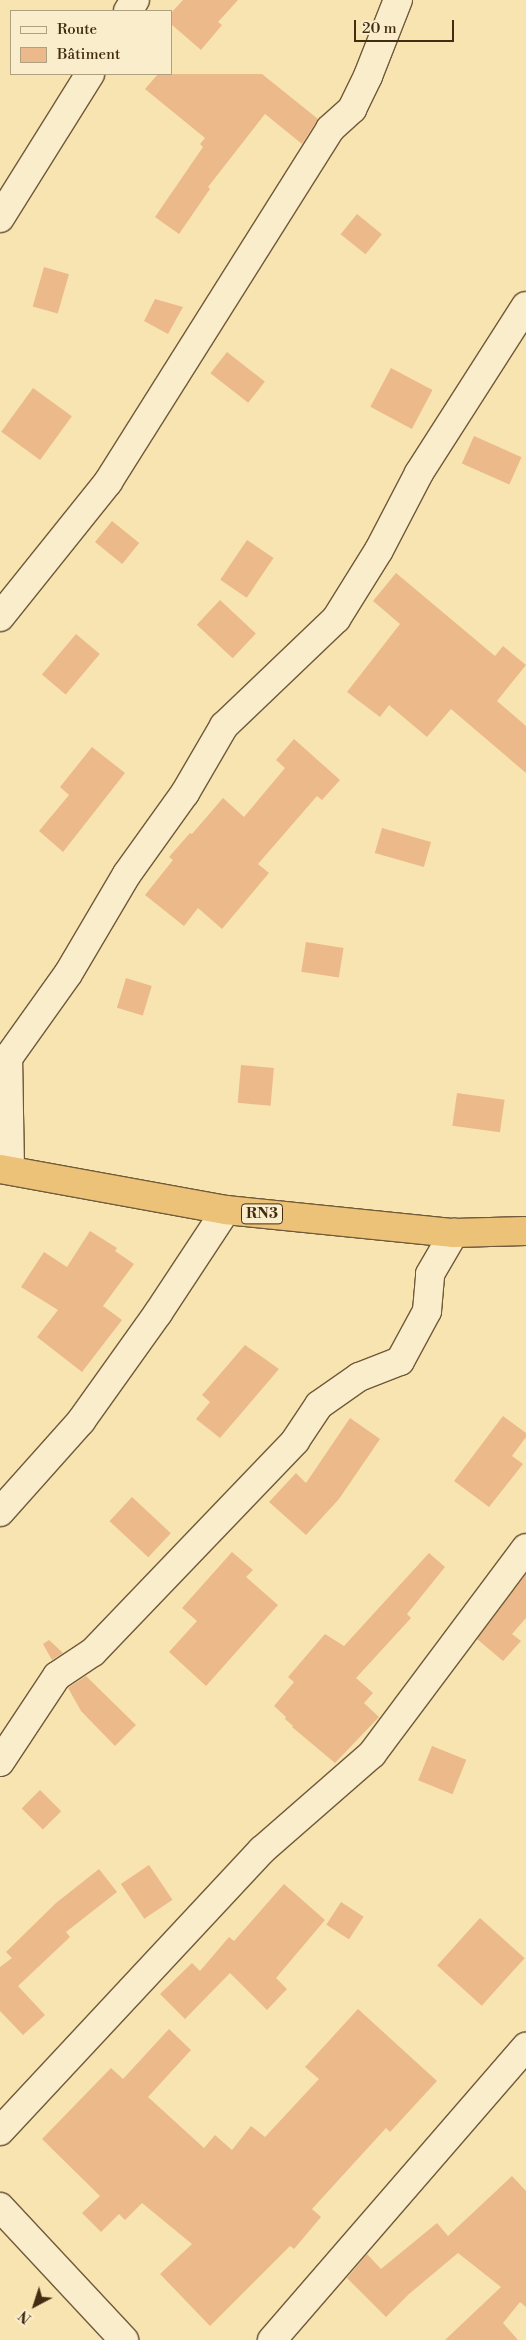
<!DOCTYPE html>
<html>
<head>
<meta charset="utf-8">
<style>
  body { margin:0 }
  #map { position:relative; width:526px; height:2340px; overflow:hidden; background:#f8e4b1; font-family:"Libre Bodoni",serif }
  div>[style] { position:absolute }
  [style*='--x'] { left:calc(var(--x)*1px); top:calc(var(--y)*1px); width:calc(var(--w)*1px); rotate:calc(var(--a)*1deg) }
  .building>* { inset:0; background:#ecb98a; transform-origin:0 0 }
  .roads { filter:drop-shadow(1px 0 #705a3a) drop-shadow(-1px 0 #705a3a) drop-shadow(0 1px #705a3a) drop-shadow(0 -1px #705a3a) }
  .minor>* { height:28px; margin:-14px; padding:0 14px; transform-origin:14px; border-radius:14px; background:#faedcc }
  .tertiary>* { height:28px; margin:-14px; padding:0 14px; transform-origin:14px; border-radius:14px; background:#faedcc }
  .trunk>* { height:28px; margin:-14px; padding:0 14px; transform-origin:14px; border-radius:14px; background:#ecc278 }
  span { translate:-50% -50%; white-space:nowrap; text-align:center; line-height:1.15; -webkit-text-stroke:4px #faedcc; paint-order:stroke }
  .shield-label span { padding:1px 4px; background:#faedcc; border:1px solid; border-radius:4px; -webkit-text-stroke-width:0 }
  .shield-label { font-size:15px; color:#422c12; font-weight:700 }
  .legend { position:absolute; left:10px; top:10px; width:162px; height:65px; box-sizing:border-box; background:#faedcc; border:1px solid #b0a082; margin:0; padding:6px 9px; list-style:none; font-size:15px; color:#422c12 }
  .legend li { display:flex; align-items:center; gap:10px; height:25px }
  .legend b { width:25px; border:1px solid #b0a082 }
  .north { position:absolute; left:10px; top:2280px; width:50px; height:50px; -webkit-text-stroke:4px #faedcc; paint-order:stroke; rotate:220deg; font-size:14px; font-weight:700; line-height:20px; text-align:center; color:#422c12 }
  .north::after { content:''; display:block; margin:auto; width:18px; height:22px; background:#422c12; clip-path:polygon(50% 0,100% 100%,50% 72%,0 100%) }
  .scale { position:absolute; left:354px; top:20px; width:100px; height:22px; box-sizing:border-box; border:2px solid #422c12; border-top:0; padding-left:6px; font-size:15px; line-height:18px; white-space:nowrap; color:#422c12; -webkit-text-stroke:4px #faedcc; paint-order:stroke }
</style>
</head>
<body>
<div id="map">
  <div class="building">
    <div style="clip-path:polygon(183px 0,238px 0,218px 22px,222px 25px,201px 50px,171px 24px,171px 13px)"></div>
    <div style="clip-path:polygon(158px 74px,262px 74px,318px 119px,302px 144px,265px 114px,208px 187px,210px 189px,179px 234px,155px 217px,203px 147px,200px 144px,205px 138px,145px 89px)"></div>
    <div style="left:357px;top:214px;width:32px;height:26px;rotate:39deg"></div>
    <div style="left:44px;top:267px;width:26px;height:41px;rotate:16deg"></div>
    <div style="clip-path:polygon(155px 299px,183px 307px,168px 334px,144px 321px)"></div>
    <div style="left:227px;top:352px;width:48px;height:27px;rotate:38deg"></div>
    <div style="left:391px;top:368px;width:47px;height:44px;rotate:28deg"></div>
    <div style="left:33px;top:388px;width:48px;height:54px;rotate:36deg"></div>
    <div style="left:474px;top:436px;width:52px;height:30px;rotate:24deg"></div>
    <div style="left:112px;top:521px;width:35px;height:27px;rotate:39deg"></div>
    <div style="left:247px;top:540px;width:32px;height:48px;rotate:34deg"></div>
    <div style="clip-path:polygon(396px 573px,495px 656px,503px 646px,526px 665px,497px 701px,526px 726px,526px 773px,451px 709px,427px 737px,389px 705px,380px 717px,347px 692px,400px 624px,373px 601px)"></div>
    <div style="left:220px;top:600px;width:49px;height:34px;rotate:43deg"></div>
    <div style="left:76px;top:634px;width:31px;height:53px;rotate:40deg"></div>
    <div style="clip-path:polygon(294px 739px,340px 780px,322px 800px,317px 796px,258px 864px,269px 873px,222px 929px,198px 908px,184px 926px,145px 895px,173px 860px,169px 857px,190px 833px,192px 834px,223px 798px,244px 817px,285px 768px,276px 760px)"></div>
    <div style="clip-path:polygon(92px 747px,125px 773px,63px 852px,39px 831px,69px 795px,60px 787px)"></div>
    <div style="left:382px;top:828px;width:51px;height:26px;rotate:16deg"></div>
    <div style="left:306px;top:942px;width:38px;height:30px;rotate:9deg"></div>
    <div style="left:126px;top:978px;width:27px;height:31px;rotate:17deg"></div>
    <div style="left:241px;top:1065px;width:33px;height:38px;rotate:5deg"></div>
    <div style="left:457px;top:1093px;width:48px;height:33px;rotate:8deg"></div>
    <div style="clip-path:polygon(90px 1231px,117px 1248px,115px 1251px,134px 1264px,103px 1306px,122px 1320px,82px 1372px,37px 1337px,58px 1310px,21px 1287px,44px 1252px,67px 1267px)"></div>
    <div style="clip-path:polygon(245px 1345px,279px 1369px,220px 1438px,196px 1419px,210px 1402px,202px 1395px)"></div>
    <div style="clip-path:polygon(503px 1416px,526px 1433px,526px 1437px,512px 1456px,523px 1464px,489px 1507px,454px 1481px)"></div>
    <div style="clip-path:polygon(350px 1418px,380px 1439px,339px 1499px,306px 1535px,269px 1502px,296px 1473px,306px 1483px)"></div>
    <div style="left:132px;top:1497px;width:53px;height:33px;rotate:43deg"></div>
    <div style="clip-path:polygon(232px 1552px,253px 1570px,246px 1577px,278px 1605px,206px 1686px,169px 1652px,197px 1621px,182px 1608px)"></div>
    <div style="clip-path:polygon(429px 1553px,445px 1567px,407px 1614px,411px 1618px,356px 1678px,373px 1693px,364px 1703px,379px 1717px,335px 1763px,292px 1727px,293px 1726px,285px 1719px,286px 1717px,274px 1706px,294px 1682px,288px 1677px,325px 1634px,344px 1646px)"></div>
    <div style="clip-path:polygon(526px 1574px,526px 1618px,512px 1634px,521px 1641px,503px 1661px,477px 1639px)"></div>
    <div style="clip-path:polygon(49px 1640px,63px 1653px,52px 1660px,43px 1644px)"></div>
    <div style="clip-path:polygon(86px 1676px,136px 1725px,115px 1746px,81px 1711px,68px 1688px)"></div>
    <div style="left:432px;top:1746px;width:37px;height:37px;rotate:22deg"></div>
    <div style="left:40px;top:1790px;width:30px;height:26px;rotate:45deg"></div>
    <div style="left:149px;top:1865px;width:42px;height:34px;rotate:56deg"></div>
    <div style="clip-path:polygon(99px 1869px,117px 1892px,66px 1932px,70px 1937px,18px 1986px,45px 2015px,23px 2035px,0 2011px,0 1967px,12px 1958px,6px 1952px,56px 1903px)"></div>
    <div style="clip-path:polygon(284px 1884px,325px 1920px,276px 1978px,287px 1989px,267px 2010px,230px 1973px,185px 2019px,160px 1994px,192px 1963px,200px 1971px,229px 1937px,234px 1941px)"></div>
    <div style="left:341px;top:1902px;width:27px;height:27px;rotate:33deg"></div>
    <div style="left:480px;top:1918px;width:60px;height:64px;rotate:42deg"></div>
    <div style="clip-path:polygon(358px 2009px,437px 2081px,390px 2132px,386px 2128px,312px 2209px,321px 2217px,294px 2249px,290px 2246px,210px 2326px,160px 2274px,192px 2244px,142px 2203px,125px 2220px,119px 2214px,101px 2232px,82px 2213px,100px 2196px,42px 2139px,111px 2068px,123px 2079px,169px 2029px,191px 2050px,148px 2097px,204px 2148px,215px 2135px,232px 2150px,251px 2126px,265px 2137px,319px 2079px,305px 2067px)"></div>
    <div style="clip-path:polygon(512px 2176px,526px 2191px,526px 2307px,520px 2302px,503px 2323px,518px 2340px,445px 2340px,501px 2287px,458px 2253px,409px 2294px,386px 2317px,347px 2278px,367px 2254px,381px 2269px,437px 2223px,448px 2236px)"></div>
  </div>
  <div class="roads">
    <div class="minor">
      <div style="--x:128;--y:11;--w:13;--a:-58"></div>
      <div style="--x:0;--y:218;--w:170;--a:-58"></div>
      <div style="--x:0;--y:617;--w:173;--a:-51.3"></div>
      <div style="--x:108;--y:482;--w:417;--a:-57.8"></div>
      <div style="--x:330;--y:129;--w:30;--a:-42"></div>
      <div style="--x:352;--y:109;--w:37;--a:-64"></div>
      <div style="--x:368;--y:76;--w:82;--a:-68.5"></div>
      <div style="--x:10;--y:1170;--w:112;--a:-91"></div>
      <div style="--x:8;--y:1058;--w:103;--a:-54.5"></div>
      <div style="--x:68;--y:974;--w:116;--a:-59.5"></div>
      <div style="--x:127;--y:874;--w:100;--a:-54.4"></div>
      <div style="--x:185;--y:793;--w:78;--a:-59.8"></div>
      <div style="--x:224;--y:726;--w:155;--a:-43.7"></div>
      <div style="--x:336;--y:619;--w:81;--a:-58.1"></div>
      <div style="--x:379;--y:550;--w:87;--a:-62.5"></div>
      <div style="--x:419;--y:473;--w:198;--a:-57.4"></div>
      <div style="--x:0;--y:1512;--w:122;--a:-48.3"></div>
      <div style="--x:81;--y:1421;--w:133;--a:-54.5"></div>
      <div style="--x:158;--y:1313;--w:123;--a:-56.6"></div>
      <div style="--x:0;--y:1762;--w:103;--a:-56.5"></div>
      <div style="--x:57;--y:1676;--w:43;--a:-33.7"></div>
      <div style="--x:93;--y:1652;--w:292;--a:-46.2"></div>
      <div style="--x:295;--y:1441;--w:43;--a:-56.3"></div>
      <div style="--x:319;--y:1405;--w:49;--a:-35"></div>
      <div style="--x:359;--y:1377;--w:44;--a:-21.3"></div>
      <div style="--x:400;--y:1361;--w:57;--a:-61.6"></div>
      <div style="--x:427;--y:1311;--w:37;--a:-85"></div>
      <div style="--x:430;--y:1274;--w:48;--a:-59.7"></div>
      <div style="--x:0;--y:2131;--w:384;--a:-47"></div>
      <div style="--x:262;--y:1850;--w:146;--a:-41.1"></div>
      <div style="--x:372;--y:1754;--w:257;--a:-53.2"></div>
      <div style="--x:272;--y:2340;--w:388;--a:-49.1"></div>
    </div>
    <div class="tertiary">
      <div style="--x:0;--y:2207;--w:182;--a:47"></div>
    </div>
    <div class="trunk">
      <div style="--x:0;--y:1169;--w:230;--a:10.3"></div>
      <div style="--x:226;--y:1210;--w:229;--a:5.8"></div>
      <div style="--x:454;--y:1233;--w:72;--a:-1.6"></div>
    </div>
  </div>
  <div class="shield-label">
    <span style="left:262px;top:1214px">RN3</span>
  </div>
  <ul class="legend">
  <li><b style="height:6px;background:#faedcc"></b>Route</li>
  <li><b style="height:14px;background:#ecb98a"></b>Bâtiment</li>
  </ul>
  <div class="north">N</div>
  <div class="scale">20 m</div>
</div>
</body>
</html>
